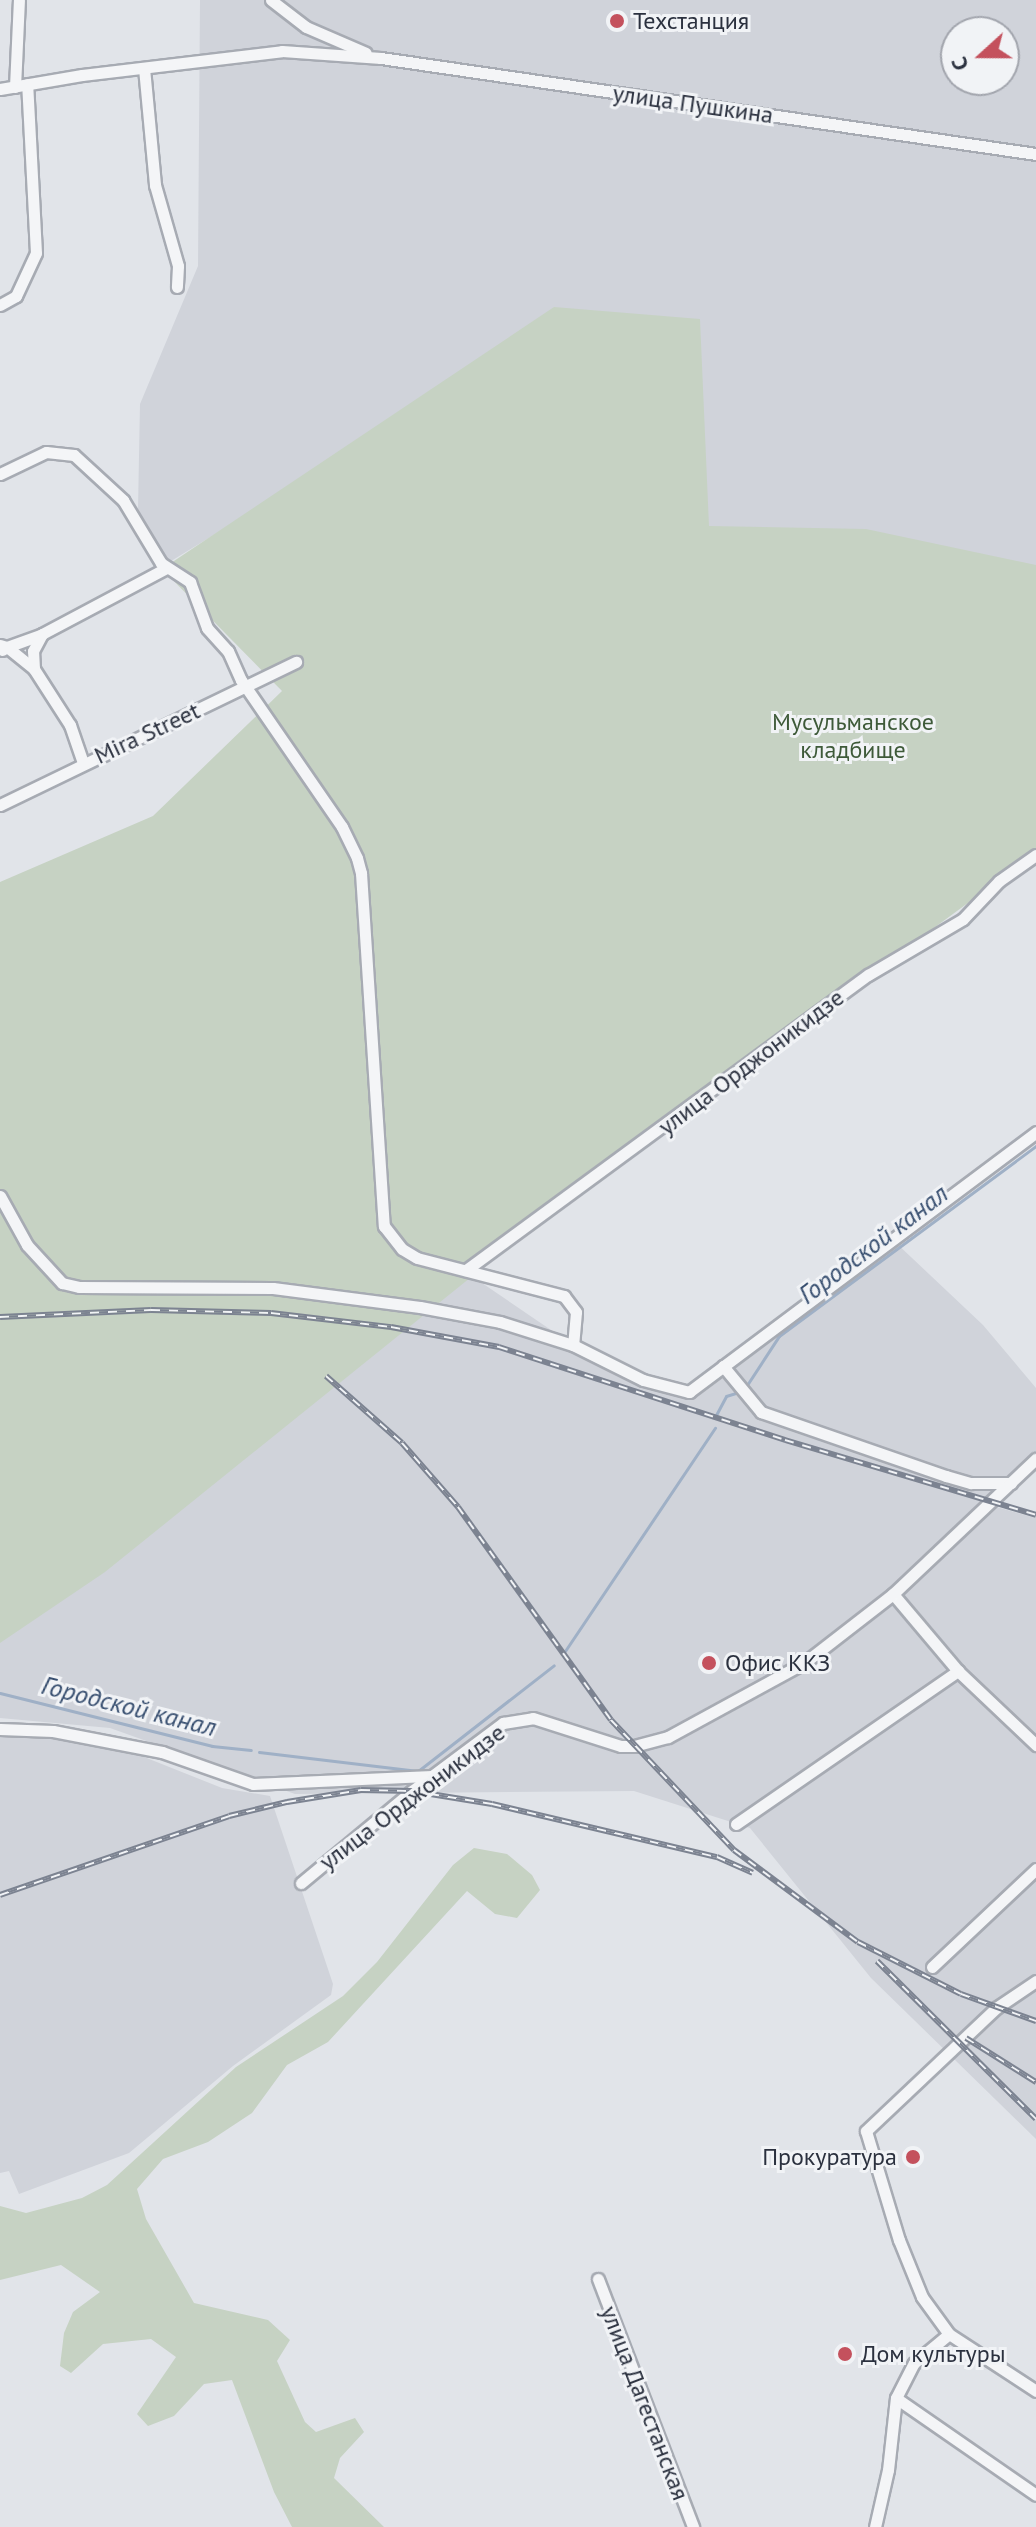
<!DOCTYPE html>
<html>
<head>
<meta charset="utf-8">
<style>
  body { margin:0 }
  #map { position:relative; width:1036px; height:2527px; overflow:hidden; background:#e1e4e9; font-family:"PT Sans",sans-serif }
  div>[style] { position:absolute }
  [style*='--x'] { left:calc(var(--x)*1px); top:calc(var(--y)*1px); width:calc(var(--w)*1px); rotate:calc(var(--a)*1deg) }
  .built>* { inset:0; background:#d0d3da }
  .green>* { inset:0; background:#c6d2c3 }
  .stream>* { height:3px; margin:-1.5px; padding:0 1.5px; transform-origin:1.5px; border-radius:1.5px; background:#9fb0c6 }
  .roads { filter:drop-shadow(2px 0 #a7abb3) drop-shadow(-2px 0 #a7abb3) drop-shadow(0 2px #a7abb3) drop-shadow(0 -2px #a7abb3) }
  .minor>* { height:11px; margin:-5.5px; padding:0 5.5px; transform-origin:5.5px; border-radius:5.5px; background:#f4f5f7 }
  .rail>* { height:6px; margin-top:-3px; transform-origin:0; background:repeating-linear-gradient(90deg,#f1f3f6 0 9px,#7c8391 0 18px); box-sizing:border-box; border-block:2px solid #7c8391 }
  .dots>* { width:22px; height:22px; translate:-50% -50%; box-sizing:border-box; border:4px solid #f1f3f6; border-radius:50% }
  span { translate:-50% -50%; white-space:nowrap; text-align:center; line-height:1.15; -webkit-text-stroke:6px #f1f3f6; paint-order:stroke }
  .poi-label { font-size:24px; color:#2b313f }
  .left { translate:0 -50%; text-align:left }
  .right { translate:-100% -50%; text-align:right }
  .street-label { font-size:24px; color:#2b313f }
  .park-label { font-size:24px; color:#3e5a39 }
  .water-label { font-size:26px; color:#384f70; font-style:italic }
  .north { position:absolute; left:940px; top:16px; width:80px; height:80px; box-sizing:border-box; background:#f1f3f6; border:2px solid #a2a5ad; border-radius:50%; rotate:249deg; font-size:22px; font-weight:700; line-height:32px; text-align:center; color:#2b313f }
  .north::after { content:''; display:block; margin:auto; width:28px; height:36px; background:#c4515d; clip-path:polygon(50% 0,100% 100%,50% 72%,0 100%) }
</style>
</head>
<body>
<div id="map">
  <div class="built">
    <div style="clip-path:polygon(evenodd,200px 0,1036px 0,1036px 573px,705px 541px,557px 325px,163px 566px,138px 509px,140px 404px,198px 266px,200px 0,956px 32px,1004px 32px,1004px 80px,956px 80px,956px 32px)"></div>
    <div style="clip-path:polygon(894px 1241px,983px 1325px,1036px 1388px,1036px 1458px,993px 1506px,1036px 1518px,1036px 2139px,871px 1978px,750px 1828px,634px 1791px,295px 1794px,110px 1728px,0 1718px,0 1634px,457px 1266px,573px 1345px,689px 1392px)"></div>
    <div style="clip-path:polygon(0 1731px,104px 1741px,222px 1788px,270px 1796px,333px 1984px,331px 1995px,233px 2066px,129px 2153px,19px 2194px,9px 2171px,0 2173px)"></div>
  </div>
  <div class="green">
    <div style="clip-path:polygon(554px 307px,700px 319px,709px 526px,866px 529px,1036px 565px,1036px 853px,604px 1170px,105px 1572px,0 1643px,0 882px,153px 816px,282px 691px,162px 569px)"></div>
    <div style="clip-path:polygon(474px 1848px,507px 1854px,532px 1875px,540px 1890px,517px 1918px,495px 1914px,467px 1891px,328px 2042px,287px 2065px,252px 2113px,208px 2142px,163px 2159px,137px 2189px,146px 2219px,194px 2303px,268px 2320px,290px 2340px,277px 2361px,305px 2422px,316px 2432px,355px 2418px,364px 2432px,340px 2458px,334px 2478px,384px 2527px,292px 2527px,274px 2492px,232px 2380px,204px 2384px,174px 2416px,148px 2426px,137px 2414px,176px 2357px,151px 2339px,103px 2344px,71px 2373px,60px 2366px,64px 2333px,73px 2312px,100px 2292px,61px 2265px,0 2280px,0 2206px,26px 2213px,82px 2198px,107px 2185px,236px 2067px,343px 1996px,377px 1962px,453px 1865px)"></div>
  </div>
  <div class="stream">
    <div style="--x:747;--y:1385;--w:59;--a:-56.9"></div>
    <div style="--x:779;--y:1336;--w:320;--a:-36.5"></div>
    <div style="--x:716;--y:1415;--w:21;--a:-62"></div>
    <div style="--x:726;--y:1396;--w:14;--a:-17"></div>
    <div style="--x:565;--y:1651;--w:269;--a:-56.1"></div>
    <div style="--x:0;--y:1693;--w:219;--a:14"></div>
    <div style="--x:212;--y:1746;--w:39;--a:6"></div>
    <div style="--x:259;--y:1752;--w:160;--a:6.8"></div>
    <div style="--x:418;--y:1771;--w:172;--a:-37.9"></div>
  </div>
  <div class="roads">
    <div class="minor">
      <div style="--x:271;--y:0;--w:44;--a:37.6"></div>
      <div style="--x:306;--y:27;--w:65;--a:23.4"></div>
      <div style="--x:144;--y:68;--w:118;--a:84.6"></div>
      <div style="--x:155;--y:185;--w:84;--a:74.1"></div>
      <div style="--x:178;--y:266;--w:21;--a:93"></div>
      <div style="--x:15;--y:87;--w:87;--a:-87.4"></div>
      <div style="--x:0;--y:89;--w:83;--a:-9.7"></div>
      <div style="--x:82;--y:75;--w:201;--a:-6.8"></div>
      <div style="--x:282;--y:51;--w:99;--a:4"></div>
      <div style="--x:381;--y:58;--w:662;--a:8.34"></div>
      <div style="--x:0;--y:305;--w:18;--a:-29"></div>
      <div style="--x:16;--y:296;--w:47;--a:-65.1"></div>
      <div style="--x:36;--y:253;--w:169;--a:-93"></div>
      <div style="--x:0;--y:474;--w:51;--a:-25.6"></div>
      <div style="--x:46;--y:452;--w:28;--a:6"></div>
      <div style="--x:74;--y:455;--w:67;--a:42.6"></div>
      <div style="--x:123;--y:500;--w:74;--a:58.9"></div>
      <div style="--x:161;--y:563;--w:35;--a:33"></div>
      <div style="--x:190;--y:582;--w:49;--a:69.7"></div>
      <div style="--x:207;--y:628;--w:31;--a:48"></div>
      <div style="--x:228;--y:651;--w:32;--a:66"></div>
      <div style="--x:241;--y:680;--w:178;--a:55.5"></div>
      <div style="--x:342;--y:827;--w:34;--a:64"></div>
      <div style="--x:357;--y:858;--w:16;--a:75"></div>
      <div style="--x:361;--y:873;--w:354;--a:86.3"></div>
      <div style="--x:384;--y:1226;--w:29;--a:52"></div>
      <div style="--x:402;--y:1249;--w:17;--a:31"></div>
      <div style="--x:417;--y:1258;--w:152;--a:14.5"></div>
      <div style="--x:564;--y:1296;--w:20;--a:53"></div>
      <div style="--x:576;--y:1312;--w:33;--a:95"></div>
      <div style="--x:0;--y:645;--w:7;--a:16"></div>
      <div style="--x:7;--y:647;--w:37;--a:-20"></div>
      <div style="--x:42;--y:634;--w:140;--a:-28"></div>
      <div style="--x:2;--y:650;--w:6;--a:-31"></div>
      <div style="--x:7;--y:647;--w:35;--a:39"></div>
      <div style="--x:34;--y:669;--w:67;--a:57.3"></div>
      <div style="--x:70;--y:725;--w:40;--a:71.1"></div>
      <div style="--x:34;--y:669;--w:18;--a:-93"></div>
      <div style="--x:33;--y:651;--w:19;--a:-62"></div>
      <div style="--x:0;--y:805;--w:329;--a:-25.8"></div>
      <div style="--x:0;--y:1196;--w:56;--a:61.1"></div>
      <div style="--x:27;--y:1245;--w:52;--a:47.4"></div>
      <div style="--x:62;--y:1283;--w:17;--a:13"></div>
      <div style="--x:79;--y:1287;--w:194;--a:0.3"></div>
      <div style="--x:273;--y:1288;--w:148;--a:7.4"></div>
      <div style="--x:420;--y:1307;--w:81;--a:10.6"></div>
      <div style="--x:500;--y:1322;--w:77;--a:17.5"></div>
      <div style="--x:573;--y:1345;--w:78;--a:26.6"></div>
      <div style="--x:643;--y:1380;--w:48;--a:14.6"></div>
      <div style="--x:689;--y:1392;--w:434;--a:-36.8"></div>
      <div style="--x:466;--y:1270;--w:499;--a:-36.3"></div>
      <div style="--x:868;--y:975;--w:110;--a:-30.5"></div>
      <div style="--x:963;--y:919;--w:52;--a:-46.5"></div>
      <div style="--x:999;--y:881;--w:45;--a:-35.1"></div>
      <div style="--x:723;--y:1366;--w:60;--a:50.4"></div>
      <div style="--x:761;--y:1412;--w:196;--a:19.1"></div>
      <div style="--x:946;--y:1476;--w:26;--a:16"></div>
      <div style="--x:971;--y:1483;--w:40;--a:0"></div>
      <div style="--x:893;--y:1594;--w:101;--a:49.8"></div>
      <div style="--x:958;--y:1671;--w:108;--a:43.5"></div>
      <div style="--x:0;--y:1729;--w:53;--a:2.2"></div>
      <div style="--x:53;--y:1731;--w:111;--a:10.9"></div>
      <div style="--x:162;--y:1752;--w:96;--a:19.4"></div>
      <div style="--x:253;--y:1784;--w:179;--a:-2.6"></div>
      <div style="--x:736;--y:1824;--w:270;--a:-34.6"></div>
      <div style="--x:301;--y:1883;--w:144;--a:-39.7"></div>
      <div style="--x:412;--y:1791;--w:114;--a:-36.8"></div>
      <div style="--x:503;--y:1723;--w:30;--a:-9"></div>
      <div style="--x:533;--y:1718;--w:92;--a:17.7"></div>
      <div style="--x:621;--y:1746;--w:13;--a:0"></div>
      <div style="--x:634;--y:1746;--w:35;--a:-15"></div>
      <div style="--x:668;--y:1737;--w:155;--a:-28.6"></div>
      <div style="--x:804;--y:1663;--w:113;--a:-37.8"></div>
      <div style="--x:893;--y:1594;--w:197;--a:-43.4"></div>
      <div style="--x:932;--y:1967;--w:143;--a:-43.3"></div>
      <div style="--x:1036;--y:1981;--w:48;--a:146"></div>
      <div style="--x:996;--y:2008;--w:179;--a:136.6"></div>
      <div style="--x:866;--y:2131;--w:114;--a:73.2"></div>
      <div style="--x:899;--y:2240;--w:61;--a:68"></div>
      <div style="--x:922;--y:2297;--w:46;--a:53.9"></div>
      <div style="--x:949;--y:2334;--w:104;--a:33.2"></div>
      <div style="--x:598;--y:2279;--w:266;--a:69"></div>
      <div style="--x:896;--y:2398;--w:170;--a:34.7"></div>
      <div style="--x:875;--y:2527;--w:58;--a:-77.2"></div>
      <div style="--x:888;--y:2470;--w:72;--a:-83.7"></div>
      <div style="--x:896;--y:2398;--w:39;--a:-63"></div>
      <div style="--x:914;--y:2363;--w:45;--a:-39.6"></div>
    </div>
  </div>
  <div class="rail">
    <div style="--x:0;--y:1317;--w:151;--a:-2.7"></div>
    <div style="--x:151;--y:1310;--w:120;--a:1.4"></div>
    <div style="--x:271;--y:1313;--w:121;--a:6.7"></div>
    <div style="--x:391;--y:1327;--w:110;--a:10.5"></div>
    <div style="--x:499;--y:1347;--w:301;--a:18"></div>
    <div style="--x:785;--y:1440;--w:262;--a:16.6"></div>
    <div style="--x:326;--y:1376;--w:101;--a:41.4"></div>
    <div style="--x:402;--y:1443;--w:85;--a:48.8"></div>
    <div style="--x:458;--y:1507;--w:262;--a:54.3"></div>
    <div style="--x:611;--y:1720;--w:179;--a:46.6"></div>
    <div style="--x:734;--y:1850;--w:154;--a:36.6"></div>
    <div style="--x:858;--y:1942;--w:115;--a:26.8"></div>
    <div style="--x:961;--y:1994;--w:80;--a:19.8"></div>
    <div style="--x:0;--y:1895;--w:242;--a:-19"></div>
    <div style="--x:229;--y:1816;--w:60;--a:-13.6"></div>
    <div style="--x:287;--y:1802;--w:75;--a:-9.2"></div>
    <div style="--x:361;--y:1790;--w:51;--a:1.1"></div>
    <div style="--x:412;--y:1791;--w:81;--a:9.2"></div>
    <div style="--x:492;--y:1804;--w:231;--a:13.3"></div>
    <div style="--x:717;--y:1857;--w:39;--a:24"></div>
    <div style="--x:877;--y:1961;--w:224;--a:44.8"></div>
    <div style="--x:966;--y:2038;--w:83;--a:32.2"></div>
  </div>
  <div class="dots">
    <div style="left:617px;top:21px;background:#c4515d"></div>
    <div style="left:709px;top:1663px;background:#c4515d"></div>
    <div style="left:913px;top:2157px;background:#c4515d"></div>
    <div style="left:845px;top:2354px;background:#c4515d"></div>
  </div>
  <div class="poi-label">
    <span class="left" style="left:633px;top:21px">Техстанция</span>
    <span class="left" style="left:725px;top:1663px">Офис ККЗ</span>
    <span class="right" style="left:897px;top:2157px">Прокуратура</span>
    <span class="left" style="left:861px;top:2354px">Дом культуры</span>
  </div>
  <div class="street-label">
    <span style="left:693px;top:104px;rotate:8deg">улица Пушкина</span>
    <span style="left:147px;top:733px;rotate:-25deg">Mira Street</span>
    <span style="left:751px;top:1062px;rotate:-37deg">улица Орджоникидзе</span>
    <span style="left:412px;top:1797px;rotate:-37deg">улица Орджоникидзе</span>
    <span style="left:645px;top:2403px;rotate:69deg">улица Дагестанская</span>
  </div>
  <div class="park-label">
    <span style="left:853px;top:736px">Мусульманское<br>кладбище</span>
  </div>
  <div class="water-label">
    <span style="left:873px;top:1244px;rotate:-37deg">Городской канал</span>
    <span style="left:129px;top:1706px;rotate:14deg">Городской канал</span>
  </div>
  <div class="north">С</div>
</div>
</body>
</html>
